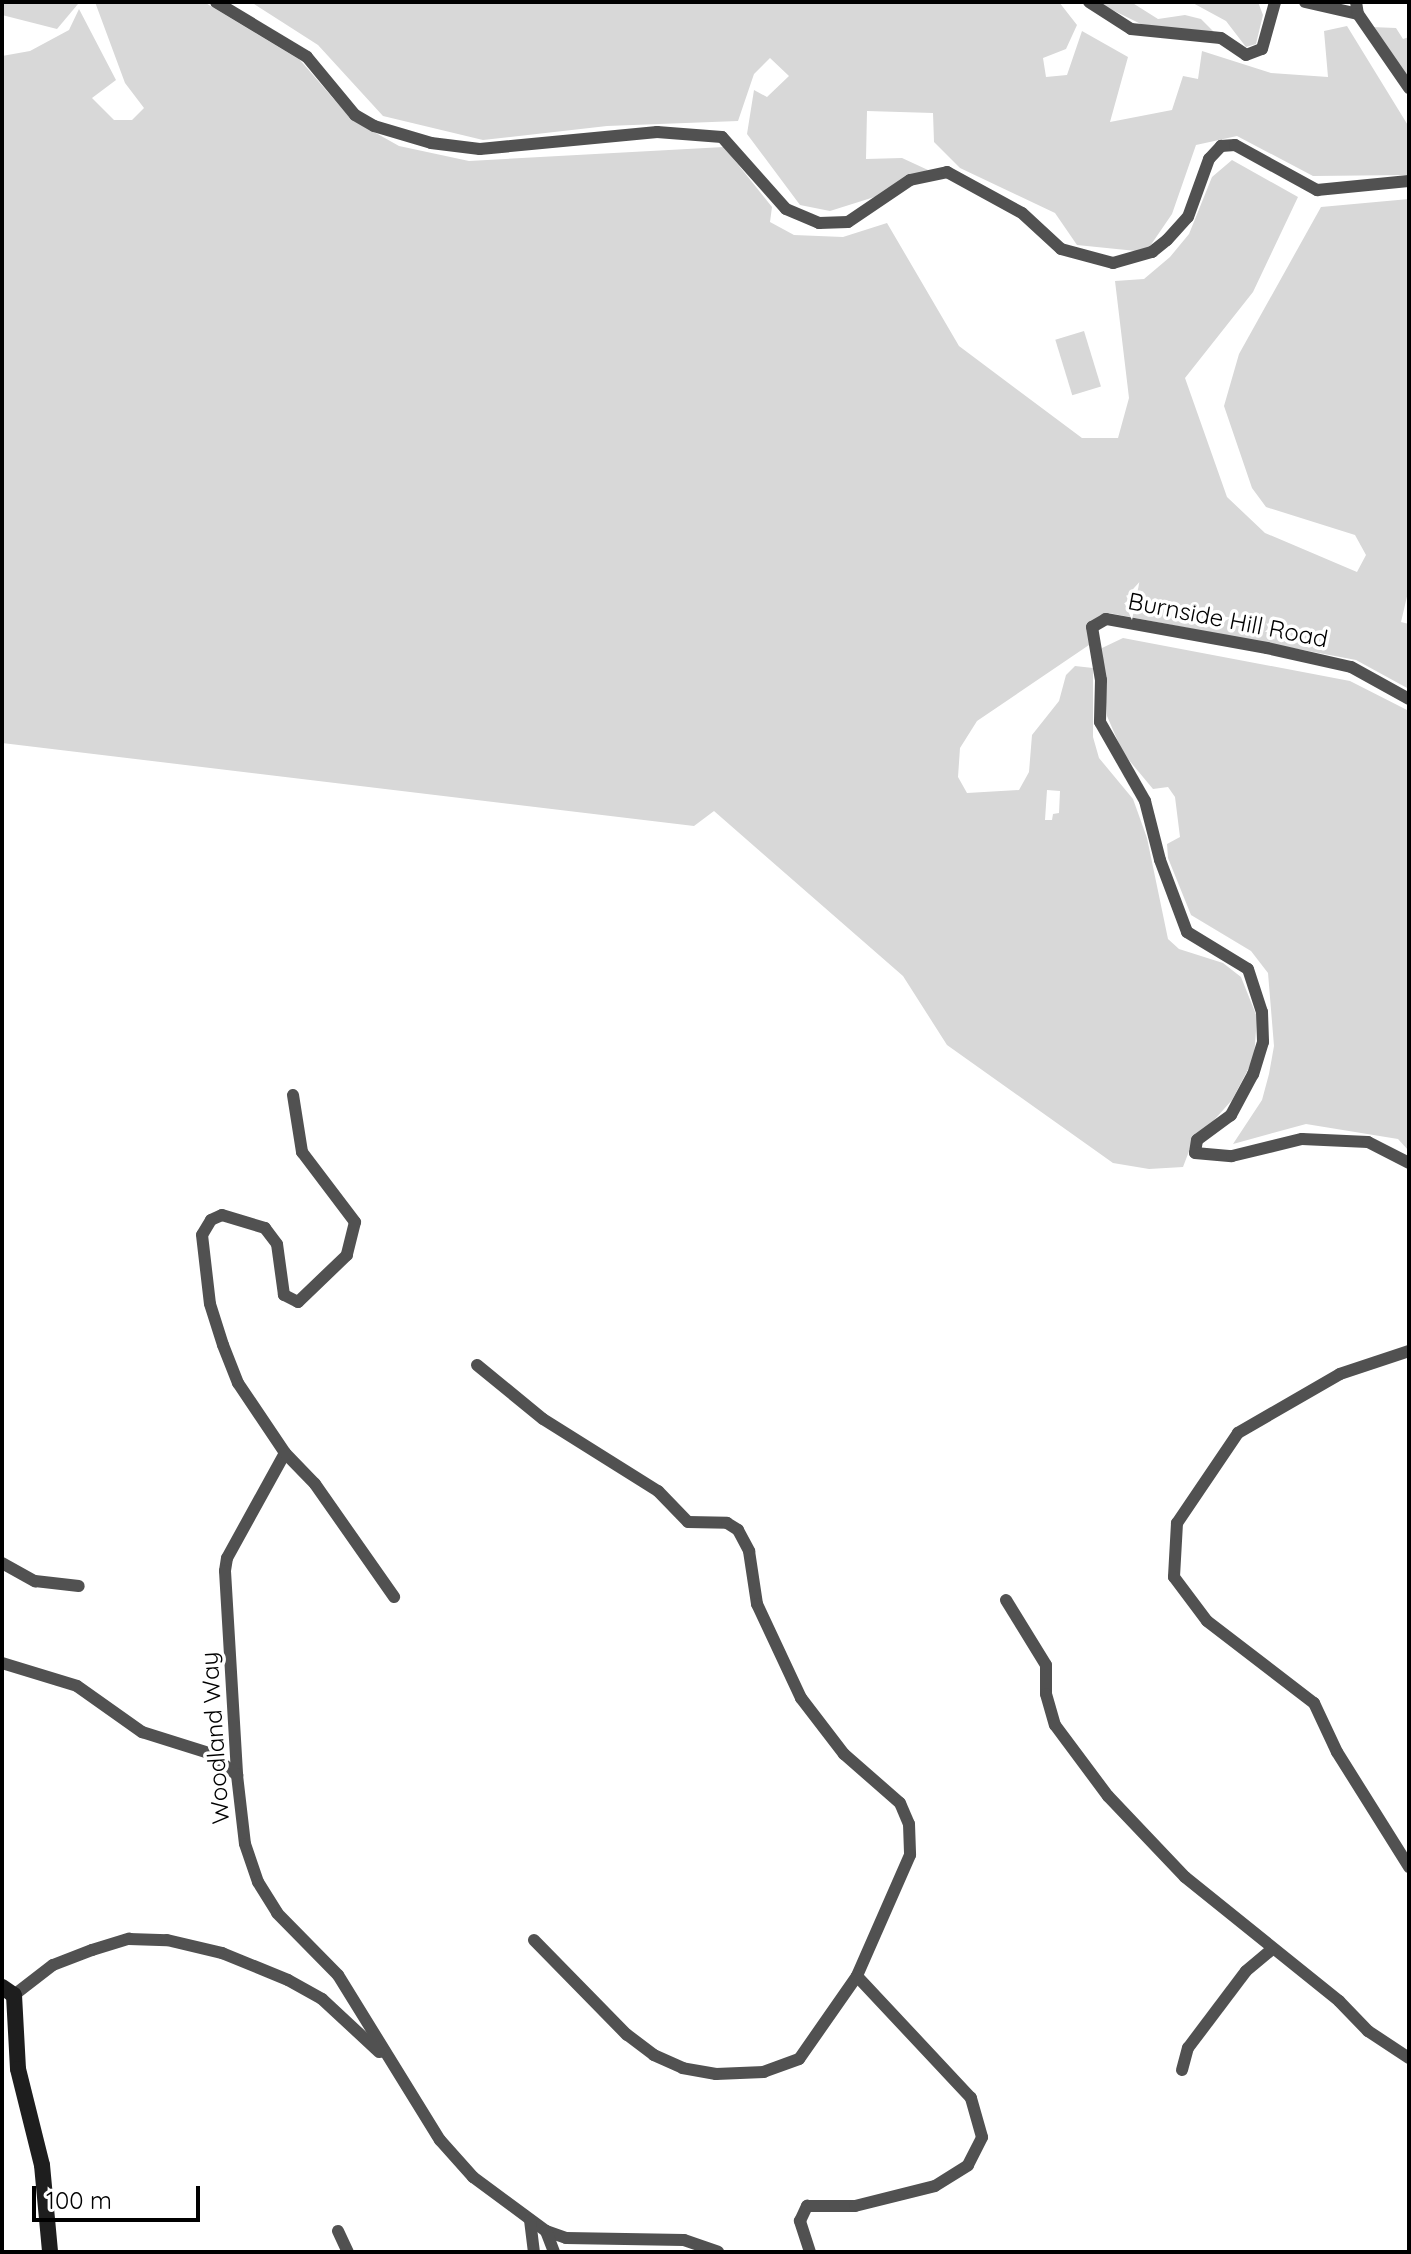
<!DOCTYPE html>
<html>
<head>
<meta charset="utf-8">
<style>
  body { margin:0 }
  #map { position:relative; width:1411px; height:2254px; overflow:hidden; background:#fff; font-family:Quicksand,sans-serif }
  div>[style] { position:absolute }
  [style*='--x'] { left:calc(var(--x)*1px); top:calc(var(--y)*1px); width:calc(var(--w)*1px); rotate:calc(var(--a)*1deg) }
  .green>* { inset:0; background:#d8d8d8; transform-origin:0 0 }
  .street>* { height:12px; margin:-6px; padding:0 6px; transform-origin:6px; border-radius:6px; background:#515151 }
  .secondary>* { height:16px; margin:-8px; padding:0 8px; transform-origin:8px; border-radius:8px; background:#1e1e1e }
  span { translate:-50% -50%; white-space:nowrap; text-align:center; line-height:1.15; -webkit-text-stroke:7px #fff; paint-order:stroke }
  .street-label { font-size:24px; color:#000 }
  .frame { position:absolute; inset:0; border:4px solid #000; pointer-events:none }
  .scale { position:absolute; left:32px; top:2186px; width:168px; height:36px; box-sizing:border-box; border:4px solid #000; border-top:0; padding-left:10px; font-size:24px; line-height:28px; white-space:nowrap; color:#000; -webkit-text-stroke:6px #fff; paint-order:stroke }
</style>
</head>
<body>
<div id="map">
  <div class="green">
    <div style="clip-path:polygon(2px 2px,78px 2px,78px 4px,57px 29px,2px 15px)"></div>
    <div style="clip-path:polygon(evenodd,95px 2px,204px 2px,300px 60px,351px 119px,399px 146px,469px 161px,724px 147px,772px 207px,770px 222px,794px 235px,843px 237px,887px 223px,959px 346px,1082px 438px,1118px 438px,1129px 398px,1115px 281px,1144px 279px,1170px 257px,1189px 234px,1212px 177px,1232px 160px,1298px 197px,1253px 292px,1185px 378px,1227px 497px,1265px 533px,1357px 572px,1366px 555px,1355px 535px,1266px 507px,1252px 488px,1224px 406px,1239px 354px,1321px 207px,1409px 199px,1409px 588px,1401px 622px,1409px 624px,1409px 689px,1356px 660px,1109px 613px,1090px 622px,1089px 645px,977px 721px,960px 748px,958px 777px,967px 793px,1019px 790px,1029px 772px,1032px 735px,1059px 701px,1066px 675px,1075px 666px,1093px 668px,1093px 737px,1099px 758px,1133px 799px,1147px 838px,1168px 939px,1179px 949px,1223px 963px,1241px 977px,1257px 1017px,1254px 1058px,1232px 1100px,1191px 1146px,1183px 1167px,1149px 1169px,1113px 1163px,947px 1045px,903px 976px,714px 811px,694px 826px,2px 743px,2px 56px,30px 51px,69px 30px,79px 9px,116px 80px,92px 98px,114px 120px,132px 120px,144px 108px,125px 83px,95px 2px,1047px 790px,1060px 791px,1059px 813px,1053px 814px,1052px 820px,1045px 820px,1047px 790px)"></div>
    <div style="clip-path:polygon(251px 2px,1059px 2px,1077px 25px,1066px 49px,1043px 58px,1046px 77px,1067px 75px,1082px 31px,1128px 57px,1110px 122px,1172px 110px,1183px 76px,1198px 79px,1202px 51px,1271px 73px,1328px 77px,1324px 31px,1347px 26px,1409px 127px,1409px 175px,1313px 176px,1237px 136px,1196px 145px,1172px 214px,1146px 252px,1077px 245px,1055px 213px,960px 168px,934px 142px,933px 113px,867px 111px,866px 159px,902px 158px,941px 176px,830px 211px,800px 205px,747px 134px,754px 90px,767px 97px,789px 76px,770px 58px,754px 74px,738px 121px,607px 126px,483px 140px,383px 116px,318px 45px)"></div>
    <div style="clip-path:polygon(1096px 2px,1131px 2px,1158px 19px,1185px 15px,1201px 19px,1215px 33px,1145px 26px)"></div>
    <div style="clip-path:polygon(1191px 2px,1258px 2px,1263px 15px,1256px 44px,1246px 47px,1226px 21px)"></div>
    <div style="clip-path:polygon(1371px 27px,1396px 28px,1403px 39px,1409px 37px,1409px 83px)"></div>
    <div style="left:1084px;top:331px;width:58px;height:30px;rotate:73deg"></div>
    <div style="clip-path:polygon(1123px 638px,1350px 681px,1409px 711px,1409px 1151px,1398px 1139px,1306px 1124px,1233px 1144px,1262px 1100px,1269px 1074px,1274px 1046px,1268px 973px,1251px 951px,1191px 915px,1168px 858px,1167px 844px,1180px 837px,1175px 797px,1168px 787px,1153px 789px,1123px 753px,1107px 716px,1102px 648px)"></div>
  </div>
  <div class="street">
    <div style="--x:216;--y:2;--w:106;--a:31.1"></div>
    <div style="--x:307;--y:57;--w:75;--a:50.4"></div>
    <div style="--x:355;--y:115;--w:22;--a:30"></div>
    <div style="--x:374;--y:126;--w:59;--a:16.6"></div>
    <div style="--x:431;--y:143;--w:49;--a:7"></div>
    <div style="--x:480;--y:149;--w:178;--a:-5.5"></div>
    <div style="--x:657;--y:132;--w:65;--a:4.4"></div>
    <div style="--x:722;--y:137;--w:96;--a:48.4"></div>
    <div style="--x:786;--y:209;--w:36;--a:23"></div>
    <div style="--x:819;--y:223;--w:29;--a:-2"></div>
    <div style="--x:848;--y:222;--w:75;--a:-34.1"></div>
    <div style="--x:910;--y:180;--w:38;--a:-12"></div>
    <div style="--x:947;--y:172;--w:85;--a:28.7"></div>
    <div style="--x:1022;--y:213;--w:53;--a:42.7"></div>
    <div style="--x:1061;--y:249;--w:54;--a:15.1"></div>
    <div style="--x:1113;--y:263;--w:41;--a:-15.8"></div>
    <div style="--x:1152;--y:252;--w:19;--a:-39"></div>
    <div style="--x:1167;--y:240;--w:31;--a:-48"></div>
    <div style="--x:1188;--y:217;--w:62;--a:-70.1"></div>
    <div style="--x:1209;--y:159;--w:18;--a:-47"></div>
    <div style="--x:1221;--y:146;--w:14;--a:-4"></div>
    <div style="--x:1235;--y:145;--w:94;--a:28.8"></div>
    <div style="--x:1317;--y:190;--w:92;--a:-5.6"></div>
    <div style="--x:1089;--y:2;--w:50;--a:32.7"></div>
    <div style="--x:1131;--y:29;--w:90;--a:5.7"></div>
    <div style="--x:1221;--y:38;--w:30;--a:34"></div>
    <div style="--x:1246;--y:55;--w:17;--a:-21"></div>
    <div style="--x:1262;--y:49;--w:49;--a:-74.5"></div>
    <div style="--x:1305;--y:2;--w:54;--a:12.8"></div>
    <div style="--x:1356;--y:2;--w:12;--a:81"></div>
    <div style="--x:1358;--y:14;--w:90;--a:55.4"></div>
    <div style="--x:1409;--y:699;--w:66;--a:-151.1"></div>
    <div style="--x:1351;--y:667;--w:86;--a:-167.3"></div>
    <div style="--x:1267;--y:648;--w:164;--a:-169.8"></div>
    <div style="--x:1106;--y:619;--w:16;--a:150"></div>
    <div style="--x:1092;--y:627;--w:54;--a:80.4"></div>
    <div style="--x:1101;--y:680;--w:42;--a:91.4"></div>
    <div style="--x:1100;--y:722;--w:91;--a:60.3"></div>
    <div style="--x:1145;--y:801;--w:61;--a:75.7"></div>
    <div style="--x:1160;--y:860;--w:77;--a:69.4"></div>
    <div style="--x:1187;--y:932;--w:71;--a:31.2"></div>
    <div style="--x:1248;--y:969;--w:45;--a:72"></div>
    <div style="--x:1262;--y:1012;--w:30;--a:88"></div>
    <div style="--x:1263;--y:1042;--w:34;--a:107"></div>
    <div style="--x:1253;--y:1074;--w:47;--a:118.2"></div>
    <div style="--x:1231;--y:1115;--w:42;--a:143.7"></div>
    <div style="--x:1197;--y:1140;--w:13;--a:99"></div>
    <div style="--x:1195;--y:1153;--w:37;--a:5"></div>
    <div style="--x:1232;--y:1156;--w:72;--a:-13.7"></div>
    <div style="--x:1302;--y:1139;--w:66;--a:2.6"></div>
    <div style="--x:1368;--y:1142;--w:46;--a:27.1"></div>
    <div style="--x:293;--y:1095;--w:58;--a:81"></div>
    <div style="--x:302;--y:1152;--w:88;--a:52.9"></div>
    <div style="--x:355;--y:1222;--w:34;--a:104"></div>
    <div style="--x:347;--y:1255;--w:68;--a:136.2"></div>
    <div style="--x:298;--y:1302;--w:16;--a:-153"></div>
    <div style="--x:284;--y:1295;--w:51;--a:-97.8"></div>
    <div style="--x:277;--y:1244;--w:20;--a:-127"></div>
    <div style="--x:265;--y:1228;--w:45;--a:-163.2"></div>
    <div style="--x:222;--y:1215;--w:12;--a:156"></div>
    <div style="--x:211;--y:1220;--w:17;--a:121"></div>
    <div style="--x:202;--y:1235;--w:69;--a:83.4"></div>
    <div style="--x:210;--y:1304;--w:43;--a:72.4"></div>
    <div style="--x:223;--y:1345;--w:41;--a:68.5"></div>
    <div style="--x:238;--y:1383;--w:84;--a:56.1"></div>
    <div style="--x:285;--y:1453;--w:120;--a:118.9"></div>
    <div style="--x:227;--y:1558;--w:13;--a:99"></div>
    <div style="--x:225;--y:1571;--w:204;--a:86.6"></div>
    <div style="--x:237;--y:1775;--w:69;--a:83.4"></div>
    <div style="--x:245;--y:1844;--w:40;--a:71.1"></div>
    <div style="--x:258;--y:1882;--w:36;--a:58"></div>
    <div style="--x:277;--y:1913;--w:87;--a:45.5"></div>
    <div style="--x:338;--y:1975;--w:194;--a:58.3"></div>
    <div style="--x:440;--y:2140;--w:50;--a:48.3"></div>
    <div style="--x:473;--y:2177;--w:91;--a:36.5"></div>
    <div style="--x:546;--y:2231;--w:21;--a:19"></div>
    <div style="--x:566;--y:2238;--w:118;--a:1"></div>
    <div style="--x:684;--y:2240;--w:36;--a:19"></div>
    <div style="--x:1409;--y:1351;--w:73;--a:161.6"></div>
    <div style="--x:1340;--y:1374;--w:118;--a:150"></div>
    <div style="--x:1238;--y:1433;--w:109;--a:124.1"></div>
    <div style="--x:1177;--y:1523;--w:54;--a:93.2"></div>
    <div style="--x:1174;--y:1577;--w:55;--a:53.1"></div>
    <div style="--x:1207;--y:1621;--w:135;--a:37.5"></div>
    <div style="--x:1314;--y:1703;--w:54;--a:64.9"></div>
    <div style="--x:1337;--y:1752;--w:136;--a:57.9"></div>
    <div style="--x:477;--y:1365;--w:85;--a:39.3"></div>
    <div style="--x:543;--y:1419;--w:136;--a:32.1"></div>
    <div style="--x:658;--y:1491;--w:43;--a:45.9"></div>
    <div style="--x:688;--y:1522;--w:39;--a:1"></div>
    <div style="--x:727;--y:1523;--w:13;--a:32"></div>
    <div style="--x:738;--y:1530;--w:24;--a:62"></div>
    <div style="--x:749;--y:1551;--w:54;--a:81.4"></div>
    <div style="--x:757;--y:1604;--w:104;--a:64.9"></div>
    <div style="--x:801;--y:1698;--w:71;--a:52.5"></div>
    <div style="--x:844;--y:1754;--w:74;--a:41.2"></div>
    <div style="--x:900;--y:1803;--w:23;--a:67"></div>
    <div style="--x:909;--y:1824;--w:31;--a:88"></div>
    <div style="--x:910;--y:1855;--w:132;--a:113.7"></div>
    <div style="--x:857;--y:1976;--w:101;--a:124.9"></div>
    <div style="--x:799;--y:2059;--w:37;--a:160"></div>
    <div style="--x:764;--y:2072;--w:48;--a:177.6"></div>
    <div style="--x:716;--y:2074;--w:34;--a:-170"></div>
    <div style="--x:683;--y:2068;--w:32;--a:-156"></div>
    <div style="--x:654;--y:2055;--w:34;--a:-143"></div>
    <div style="--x:627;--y:2035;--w:133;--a:-134.4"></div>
    <div style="--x:285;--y:1453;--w:43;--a:45.9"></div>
    <div style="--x:315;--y:1484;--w:138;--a:55"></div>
    <div style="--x:2;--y:1563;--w:38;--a:29"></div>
    <div style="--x:35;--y:1581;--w:44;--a:6.5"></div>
    <div style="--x:1006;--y:1600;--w:76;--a:58.4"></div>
    <div style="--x:1046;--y:1665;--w:29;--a:90"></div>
    <div style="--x:1046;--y:1694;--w:32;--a:74"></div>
    <div style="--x:1055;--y:1725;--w:89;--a:53.3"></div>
    <div style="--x:1108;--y:1796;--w:112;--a:46.5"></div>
    <div style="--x:1185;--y:1877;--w:198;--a:38.8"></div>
    <div style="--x:1339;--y:2001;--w:42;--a:46"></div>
    <div style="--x:1368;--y:2031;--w:49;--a:33.4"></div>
    <div style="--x:2;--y:1663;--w:78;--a:17"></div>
    <div style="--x:77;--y:1686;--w:80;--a:35.3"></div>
    <div style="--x:142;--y:1732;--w:70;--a:17.4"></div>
    <div style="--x:209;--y:1753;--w:36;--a:38"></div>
    <div style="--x:14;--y:1995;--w:49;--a:-37.6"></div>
    <div style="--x:53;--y:1965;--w:42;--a:-21"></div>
    <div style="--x:92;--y:1950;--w:39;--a:-17"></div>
    <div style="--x:129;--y:1939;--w:38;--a:2"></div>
    <div style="--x:167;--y:1940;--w:57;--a:13.3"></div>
    <div style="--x:222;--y:1953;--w:71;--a:22.2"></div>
    <div style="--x:288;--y:1980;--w:39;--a:29"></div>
    <div style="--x:322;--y:1999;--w:78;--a:42.9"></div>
    <div style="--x:1182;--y:2070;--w:23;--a:-75"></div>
    <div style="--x:1188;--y:2048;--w:96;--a:-53"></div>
    <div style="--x:1246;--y:1971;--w:33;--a:-40"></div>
    <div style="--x:530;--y:2220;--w:32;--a:83"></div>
    <div style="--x:338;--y:2231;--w:23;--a:65"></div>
    <div style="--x:546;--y:2231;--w:22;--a:69"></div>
    <div style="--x:810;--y:2252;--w:33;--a:-108"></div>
    <div style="--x:800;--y:2221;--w:17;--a:-65"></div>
    <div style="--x:807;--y:2206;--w:48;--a:0"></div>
    <div style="--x:855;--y:2206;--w:82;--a:-14"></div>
    <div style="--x:935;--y:2186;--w:39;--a:-32"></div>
    <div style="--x:968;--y:2165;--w:31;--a:-63"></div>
    <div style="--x:982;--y:2137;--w:41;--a:-105.8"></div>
    <div style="--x:971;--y:2098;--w:167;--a:-133.1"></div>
  </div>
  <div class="secondary">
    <div style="--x:2;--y:1987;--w:14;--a:34"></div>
    <div style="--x:14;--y:1995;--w:74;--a:86.9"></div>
    <div style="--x:18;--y:2069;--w:99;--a:76"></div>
    <div style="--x:42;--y:2165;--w:87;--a:84.7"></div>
  </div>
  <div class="street-label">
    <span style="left:1228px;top:620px;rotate:11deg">Burnside Hill Road</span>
    <span style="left:215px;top:1738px;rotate:-94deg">Woodland Way</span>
  </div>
  <div class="frame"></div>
  <div class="scale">100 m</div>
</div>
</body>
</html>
